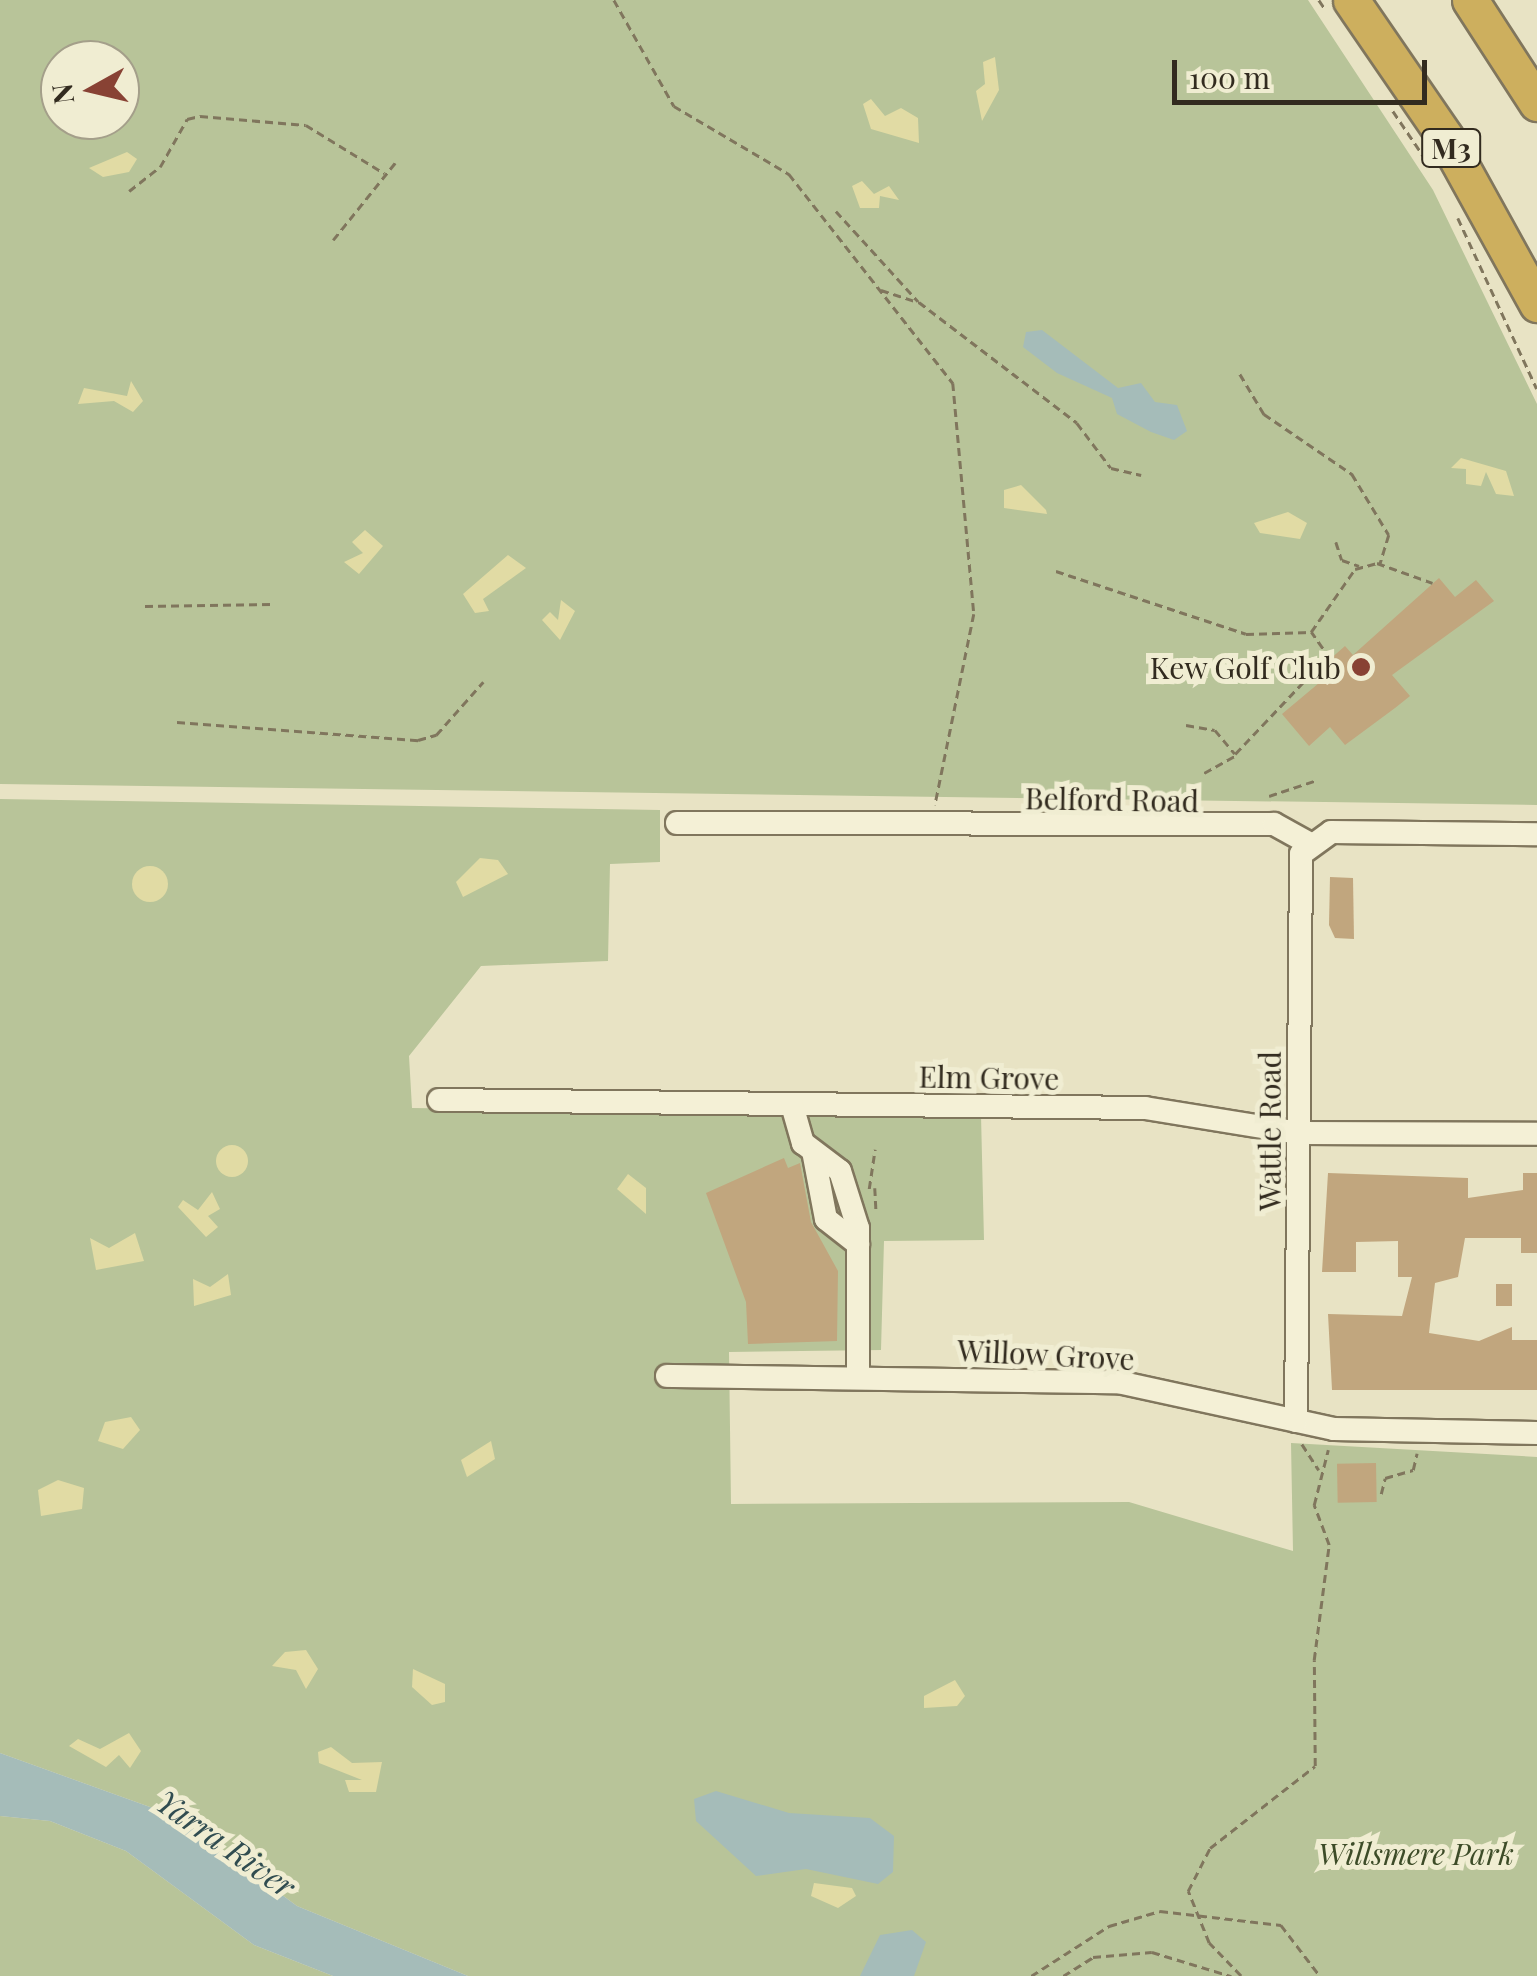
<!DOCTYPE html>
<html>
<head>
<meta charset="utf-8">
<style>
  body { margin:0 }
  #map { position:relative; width:1537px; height:1976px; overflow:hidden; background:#e8e3c4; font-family:"Playfair Display",serif }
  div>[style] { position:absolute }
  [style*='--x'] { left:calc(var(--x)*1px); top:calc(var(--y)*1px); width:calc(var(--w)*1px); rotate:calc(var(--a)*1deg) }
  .green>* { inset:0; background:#b8c499 }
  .sand>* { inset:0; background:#e1dba4 }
  .round { border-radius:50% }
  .water>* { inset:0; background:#a5bcb9 }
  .building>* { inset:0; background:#c1a67e; transform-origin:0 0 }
  .path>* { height:2.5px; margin-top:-1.25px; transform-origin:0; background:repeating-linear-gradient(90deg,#80765d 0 8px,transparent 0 13px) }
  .roads { filter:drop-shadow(2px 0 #80765d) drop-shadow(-2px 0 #80765d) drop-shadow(0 2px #80765d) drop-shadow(0 -2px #80765d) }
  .minor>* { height:22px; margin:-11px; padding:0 11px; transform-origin:11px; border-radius:11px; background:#f4f0d6 }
  .highway>* { height:35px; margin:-17.5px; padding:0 17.5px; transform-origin:17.5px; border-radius:17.5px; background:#cdaf5e }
  .dots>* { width:28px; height:28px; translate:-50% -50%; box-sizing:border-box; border:5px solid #f0edd2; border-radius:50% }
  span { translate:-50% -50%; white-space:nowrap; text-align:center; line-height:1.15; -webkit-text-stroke:10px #f0edd2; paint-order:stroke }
  .shield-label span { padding:2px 8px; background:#f0edd2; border:2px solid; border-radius:8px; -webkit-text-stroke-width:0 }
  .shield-label { font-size:28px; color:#322b1f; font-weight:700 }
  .poi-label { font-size:30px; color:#322b1f }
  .right { translate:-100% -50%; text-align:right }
  .street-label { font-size:30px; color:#322b1f }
  .park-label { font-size:30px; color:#3d4c28; font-style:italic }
  .water-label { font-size:32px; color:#304c50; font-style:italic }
  .north { position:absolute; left:40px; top:40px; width:100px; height:100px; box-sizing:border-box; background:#f0edd2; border:2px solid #a49f8a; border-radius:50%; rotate:262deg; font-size:28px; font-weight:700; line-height:40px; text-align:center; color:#322b1f }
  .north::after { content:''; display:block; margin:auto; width:35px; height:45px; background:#884234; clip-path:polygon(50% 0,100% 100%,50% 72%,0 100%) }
  .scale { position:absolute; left:1172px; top:60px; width:255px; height:45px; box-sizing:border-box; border:5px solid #322b1f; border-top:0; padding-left:12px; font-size:30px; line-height:35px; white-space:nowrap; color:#322b1f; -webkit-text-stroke:8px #f0edd2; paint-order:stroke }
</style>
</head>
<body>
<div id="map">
  <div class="green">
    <div style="clip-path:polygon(evenodd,0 0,1308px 0,1433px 190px,1537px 404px,1537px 805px,0 784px,0 0,60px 60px,120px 60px,120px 120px,60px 120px,60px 60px)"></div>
    <div style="clip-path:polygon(0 799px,660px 810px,660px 862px,610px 864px,608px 961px,481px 966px,409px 1056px,412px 1108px,981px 1115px,984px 1240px,884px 1241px,881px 1350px,729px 1352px,731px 1504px,1129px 1502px,1293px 1551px,1291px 1443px,1537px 1457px,1537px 1976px,468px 1976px,297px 1906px,175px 1816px,0 1753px)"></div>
    <div style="clip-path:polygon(0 1816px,50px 1821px,126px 1851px,254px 1945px,333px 1976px,0 1976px)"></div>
  </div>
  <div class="sand">
    <div style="clip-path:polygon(995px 57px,999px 90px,982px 121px,976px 91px,985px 84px,983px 62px)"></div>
    <div style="clip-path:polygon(871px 99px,885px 116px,901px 108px,918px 118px,919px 143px,871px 129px,863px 104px)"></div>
    <div style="clip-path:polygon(127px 152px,137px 159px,129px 172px,103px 177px,89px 168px)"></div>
    <div style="clip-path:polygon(862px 181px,874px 194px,889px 186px,899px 200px,880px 196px,879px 208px,860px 208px,852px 186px)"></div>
    <div style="clip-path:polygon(131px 381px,143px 401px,133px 412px,114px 401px,78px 404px,84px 388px,127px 396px)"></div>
    <div style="clip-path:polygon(1461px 458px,1506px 471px,1514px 496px,1496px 494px,1486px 472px,1481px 486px,1466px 484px,1466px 469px,1451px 468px)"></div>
    <div style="clip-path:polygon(1021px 485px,1046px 510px,1047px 514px,1004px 508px,1004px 490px)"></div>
    <div style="clip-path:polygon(1288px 512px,1307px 523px,1300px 539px,1260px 533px,1254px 523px)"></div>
    <div style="clip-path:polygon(365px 530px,383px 546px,359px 574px,344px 562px,363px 553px,352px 542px)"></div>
    <div style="clip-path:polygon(508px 555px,526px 568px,483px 599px,489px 611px,475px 613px,463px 594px)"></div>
    <div style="clip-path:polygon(561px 600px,575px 611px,560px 640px,542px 620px,550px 612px,558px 620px)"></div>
    <div style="clip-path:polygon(480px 858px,498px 860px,508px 874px,463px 897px,456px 882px)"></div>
    <div class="round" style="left:132px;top:866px;width:36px;height:36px"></div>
    <div class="round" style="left:216px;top:1145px;width:32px;height:32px"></div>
    <div style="clip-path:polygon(628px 1174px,646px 1188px,646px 1214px,617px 1189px)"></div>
    <div style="clip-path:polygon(212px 1192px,220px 1209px,208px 1216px,218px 1227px,206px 1237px,178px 1207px,183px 1200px,198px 1210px)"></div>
    <div style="clip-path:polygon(135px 1233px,144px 1261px,96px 1270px,90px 1238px,109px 1248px)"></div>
    <div style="clip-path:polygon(228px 1274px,231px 1295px,194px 1306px,193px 1279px,210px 1287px)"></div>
    <div style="clip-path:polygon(131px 1417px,140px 1430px,123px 1449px,98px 1441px,105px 1422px)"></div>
    <div style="clip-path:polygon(491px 1441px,495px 1459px,467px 1477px,461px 1460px)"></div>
    <div style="clip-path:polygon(58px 1480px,84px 1488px,82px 1509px,41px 1516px,38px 1490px)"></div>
    <div style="clip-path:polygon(306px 1650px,318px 1669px,306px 1689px,296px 1670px,272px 1666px,285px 1652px)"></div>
    <div style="clip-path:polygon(413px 1669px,445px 1684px,445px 1702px,432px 1705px,412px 1687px)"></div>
    <div style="clip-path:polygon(955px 1680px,965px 1696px,957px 1706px,924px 1708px,924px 1696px)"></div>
    <div style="clip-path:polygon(129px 1733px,141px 1751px,130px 1768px,119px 1755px,106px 1767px,69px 1746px,78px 1739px,100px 1749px)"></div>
    <div style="clip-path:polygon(331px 1747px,352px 1763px,382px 1762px,376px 1792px,349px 1792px,345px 1780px,362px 1780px,319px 1763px,318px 1752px)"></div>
    <div style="clip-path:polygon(814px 1883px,852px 1888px,856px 1896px,838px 1908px,811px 1896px)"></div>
  </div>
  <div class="water">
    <div style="clip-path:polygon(1042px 330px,1118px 388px,1141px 383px,1155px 402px,1177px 405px,1187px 431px,1174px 440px,1151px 432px,1117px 414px,1112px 398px,1057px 373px,1023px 347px,1026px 332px)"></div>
    <div style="clip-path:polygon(0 1753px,175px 1816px,297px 1906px,468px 1976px,333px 1976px,254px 1945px,126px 1851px,50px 1821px,0 1816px)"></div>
    <div style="clip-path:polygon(716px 1791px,789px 1813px,870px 1818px,894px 1836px,893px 1872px,878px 1884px,806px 1869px,756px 1876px,696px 1821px,694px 1799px)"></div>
    <div style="clip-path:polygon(912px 1930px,926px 1942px,914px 1976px,860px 1976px,880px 1935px)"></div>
  </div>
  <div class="building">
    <div style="clip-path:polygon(1439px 578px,1455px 597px,1476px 580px,1494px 601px,1392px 675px,1410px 696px,1395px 708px,1345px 745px,1330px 727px,1309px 746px,1282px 714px,1319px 683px,1312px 675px,1345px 646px,1353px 655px)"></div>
    <div style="clip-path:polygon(1330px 877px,1353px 878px,1354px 939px,1335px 938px,1329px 925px)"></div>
    <div style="clip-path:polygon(784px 1158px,788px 1168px,800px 1163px,811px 1222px,838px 1271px,837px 1341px,748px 1344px,746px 1302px,706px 1193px)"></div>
    <div style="clip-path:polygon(1328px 1173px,1468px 1178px,1468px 1198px,1523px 1190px,1523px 1173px,1537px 1173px,1537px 1253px,1521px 1253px,1521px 1238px,1465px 1238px,1458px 1277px,1435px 1283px,1429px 1333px,1479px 1341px,1512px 1327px,1512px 1340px,1537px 1340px,1537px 1390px,1332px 1390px,1328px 1314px,1402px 1316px,1412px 1277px,1398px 1277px,1398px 1241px,1356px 1242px,1356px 1272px,1322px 1272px)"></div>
    <div style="left:1496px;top:1284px;width:16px;height:22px"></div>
    <div style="left:1376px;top:1463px;width:39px;height:39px;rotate:89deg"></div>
  </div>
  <div class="path">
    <div style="--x:614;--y:0;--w:122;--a:60.5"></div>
    <div style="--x:674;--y:106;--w:134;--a:30.6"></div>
    <div style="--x:789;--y:174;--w:266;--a:51.9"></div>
    <div style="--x:953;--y:383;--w:232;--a:84.8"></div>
    <div style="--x:974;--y:614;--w:195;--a:101.5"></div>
    <div style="--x:1319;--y:0;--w:11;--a:56"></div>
    <div style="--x:1393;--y:111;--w:57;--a:55.8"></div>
    <div style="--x:129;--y:191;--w:39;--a:-38"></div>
    <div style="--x:160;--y:167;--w:55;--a:-60.6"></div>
    <div style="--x:187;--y:119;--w:13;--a:-13"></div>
    <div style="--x:200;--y:116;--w:106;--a:4.9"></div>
    <div style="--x:306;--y:125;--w:92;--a:31.6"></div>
    <div style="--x:836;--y:211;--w:122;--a:47.7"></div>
    <div style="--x:1458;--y:218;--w:188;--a:65.2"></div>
    <div style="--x:333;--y:240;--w:99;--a:-51.2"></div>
    <div style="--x:881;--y:290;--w:40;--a:18"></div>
    <div style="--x:919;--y:302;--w:199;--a:37.4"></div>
    <div style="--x:1077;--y:423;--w:56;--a:52.9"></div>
    <div style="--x:1111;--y:468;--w:31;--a:13"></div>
    <div style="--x:1240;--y:374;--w:47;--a:59"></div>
    <div style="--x:1264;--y:414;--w:107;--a:34.3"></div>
    <div style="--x:1352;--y:474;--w:71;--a:58.8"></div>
    <div style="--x:1389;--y:535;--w:30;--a:107"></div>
    <div style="--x:1336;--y:542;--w:19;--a:72"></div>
    <div style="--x:1342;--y:560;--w:18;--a:19"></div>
    <div style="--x:1056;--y:571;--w:200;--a:18.3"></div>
    <div style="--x:1246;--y:634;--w:65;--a:-1.8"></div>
    <div style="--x:145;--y:606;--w:127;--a:-0.9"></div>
    <div style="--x:1330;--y:659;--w:33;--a:-125"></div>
    <div style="--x:1311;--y:632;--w:77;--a:-55.1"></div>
    <div style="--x:1355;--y:569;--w:23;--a:-15"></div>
    <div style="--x:1377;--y:563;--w:59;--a:19.7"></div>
    <div style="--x:177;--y:722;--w:242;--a:4.3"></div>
    <div style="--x:418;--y:740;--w:19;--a:-16"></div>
    <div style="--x:436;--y:735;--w:71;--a:-48.4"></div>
    <div style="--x:1186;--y:725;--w:29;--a:10"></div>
    <div style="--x:1215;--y:730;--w:31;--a:50"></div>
    <div style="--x:1235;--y:754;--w:135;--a:-46.5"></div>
    <div style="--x:1204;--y:773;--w:35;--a:-29"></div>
    <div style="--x:1269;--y:796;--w:51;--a:-18.4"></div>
    <div style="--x:875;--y:1188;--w:22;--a:87"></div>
    <div style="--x:869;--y:1189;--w:40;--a:-81.5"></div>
    <div style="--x:1302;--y:1444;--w:31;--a:57"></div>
    <div style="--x:1381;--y:1494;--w:16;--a:-76"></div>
    <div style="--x:1385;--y:1478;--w:29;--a:-16"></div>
    <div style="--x:1413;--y:1470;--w:17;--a:-77"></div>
    <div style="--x:1031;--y:1976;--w:93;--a:-32.7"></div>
    <div style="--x:1109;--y:1926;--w:53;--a:-16.4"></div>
    <div style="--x:1160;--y:1911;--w:122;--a:6.6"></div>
    <div style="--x:1281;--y:1925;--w:64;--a:52.6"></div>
    <div style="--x:1063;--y:1976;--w:36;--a:-32"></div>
    <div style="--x:1093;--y:1957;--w:59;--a:-4.8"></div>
    <div style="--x:1152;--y:1952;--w:83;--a:16.9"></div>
    <div style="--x:1241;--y:1976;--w:46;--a:-134.1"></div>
    <div style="--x:1209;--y:1943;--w:56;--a:-112"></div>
    <div style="--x:1188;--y:1891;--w:48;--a:-62.9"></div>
    <div style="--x:1210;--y:1848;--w:133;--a:-38"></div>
    <div style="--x:1315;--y:1766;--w:106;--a:-90.5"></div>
    <div style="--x:1314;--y:1660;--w:116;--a:-82.6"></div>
    <div style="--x:1329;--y:1545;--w:43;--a:-110.6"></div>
    <div style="--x:1314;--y:1505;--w:57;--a:-75.7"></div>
  </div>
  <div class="roads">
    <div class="minor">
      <div style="--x:677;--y:823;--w:597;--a:0.1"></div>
      <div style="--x:1274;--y:824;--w:39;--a:29"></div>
      <div style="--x:439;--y:1100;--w:706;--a:0.65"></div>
      <div style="--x:1145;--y:1108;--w:157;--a:9.2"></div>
      <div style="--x:1300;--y:1133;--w:237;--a:0.2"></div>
      <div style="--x:792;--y:1105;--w:40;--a:74"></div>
      <div style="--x:803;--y:1143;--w:46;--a:37.1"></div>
      <div style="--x:840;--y:1171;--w:60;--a:72.5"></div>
      <div style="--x:858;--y:1228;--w:149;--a:90"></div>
      <div style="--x:813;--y:1151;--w:69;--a:79.2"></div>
      <div style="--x:826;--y:1219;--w:41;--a:38"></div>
      <div style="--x:667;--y:1376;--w:451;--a:0.8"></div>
      <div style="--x:1118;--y:1382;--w:221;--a:12.3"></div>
      <div style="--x:1334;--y:1429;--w:203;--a:1.1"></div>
      <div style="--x:1296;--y:1421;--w:567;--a:-89.49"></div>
      <div style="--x:1301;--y:854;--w:37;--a:-36"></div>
      <div style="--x:1331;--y:832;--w:206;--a:0.6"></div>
    </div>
    <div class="highway">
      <div style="--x:1351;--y:0;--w:166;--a:55.5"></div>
      <div style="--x:1445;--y:137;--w:191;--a:61.1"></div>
      <div style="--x:1470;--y:0;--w:123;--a:57"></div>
    </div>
  </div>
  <div class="dots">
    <div style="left:1361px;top:667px;background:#884234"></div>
  </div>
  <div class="shield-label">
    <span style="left:1451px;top:148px">M3</span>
  </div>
  <div class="poi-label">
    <span class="right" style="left:1341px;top:667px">Kew Golf Club</span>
  </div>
  <div class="street-label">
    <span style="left:1112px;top:799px;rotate:1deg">Belford Road</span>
    <span style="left:989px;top:1077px;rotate:1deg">Elm Grove</span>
    <span style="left:1269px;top:1131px;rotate:-90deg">Wattle Road</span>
    <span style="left:1046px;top:1354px;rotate:3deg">Willow Grove</span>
  </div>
  <div class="park-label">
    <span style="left:1416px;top:1853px">Willsmere Park</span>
  </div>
  <div class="water-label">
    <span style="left:226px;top:1843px;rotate:35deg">Yarra River</span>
  </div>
  <div class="north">N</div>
  <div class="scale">100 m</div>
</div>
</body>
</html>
